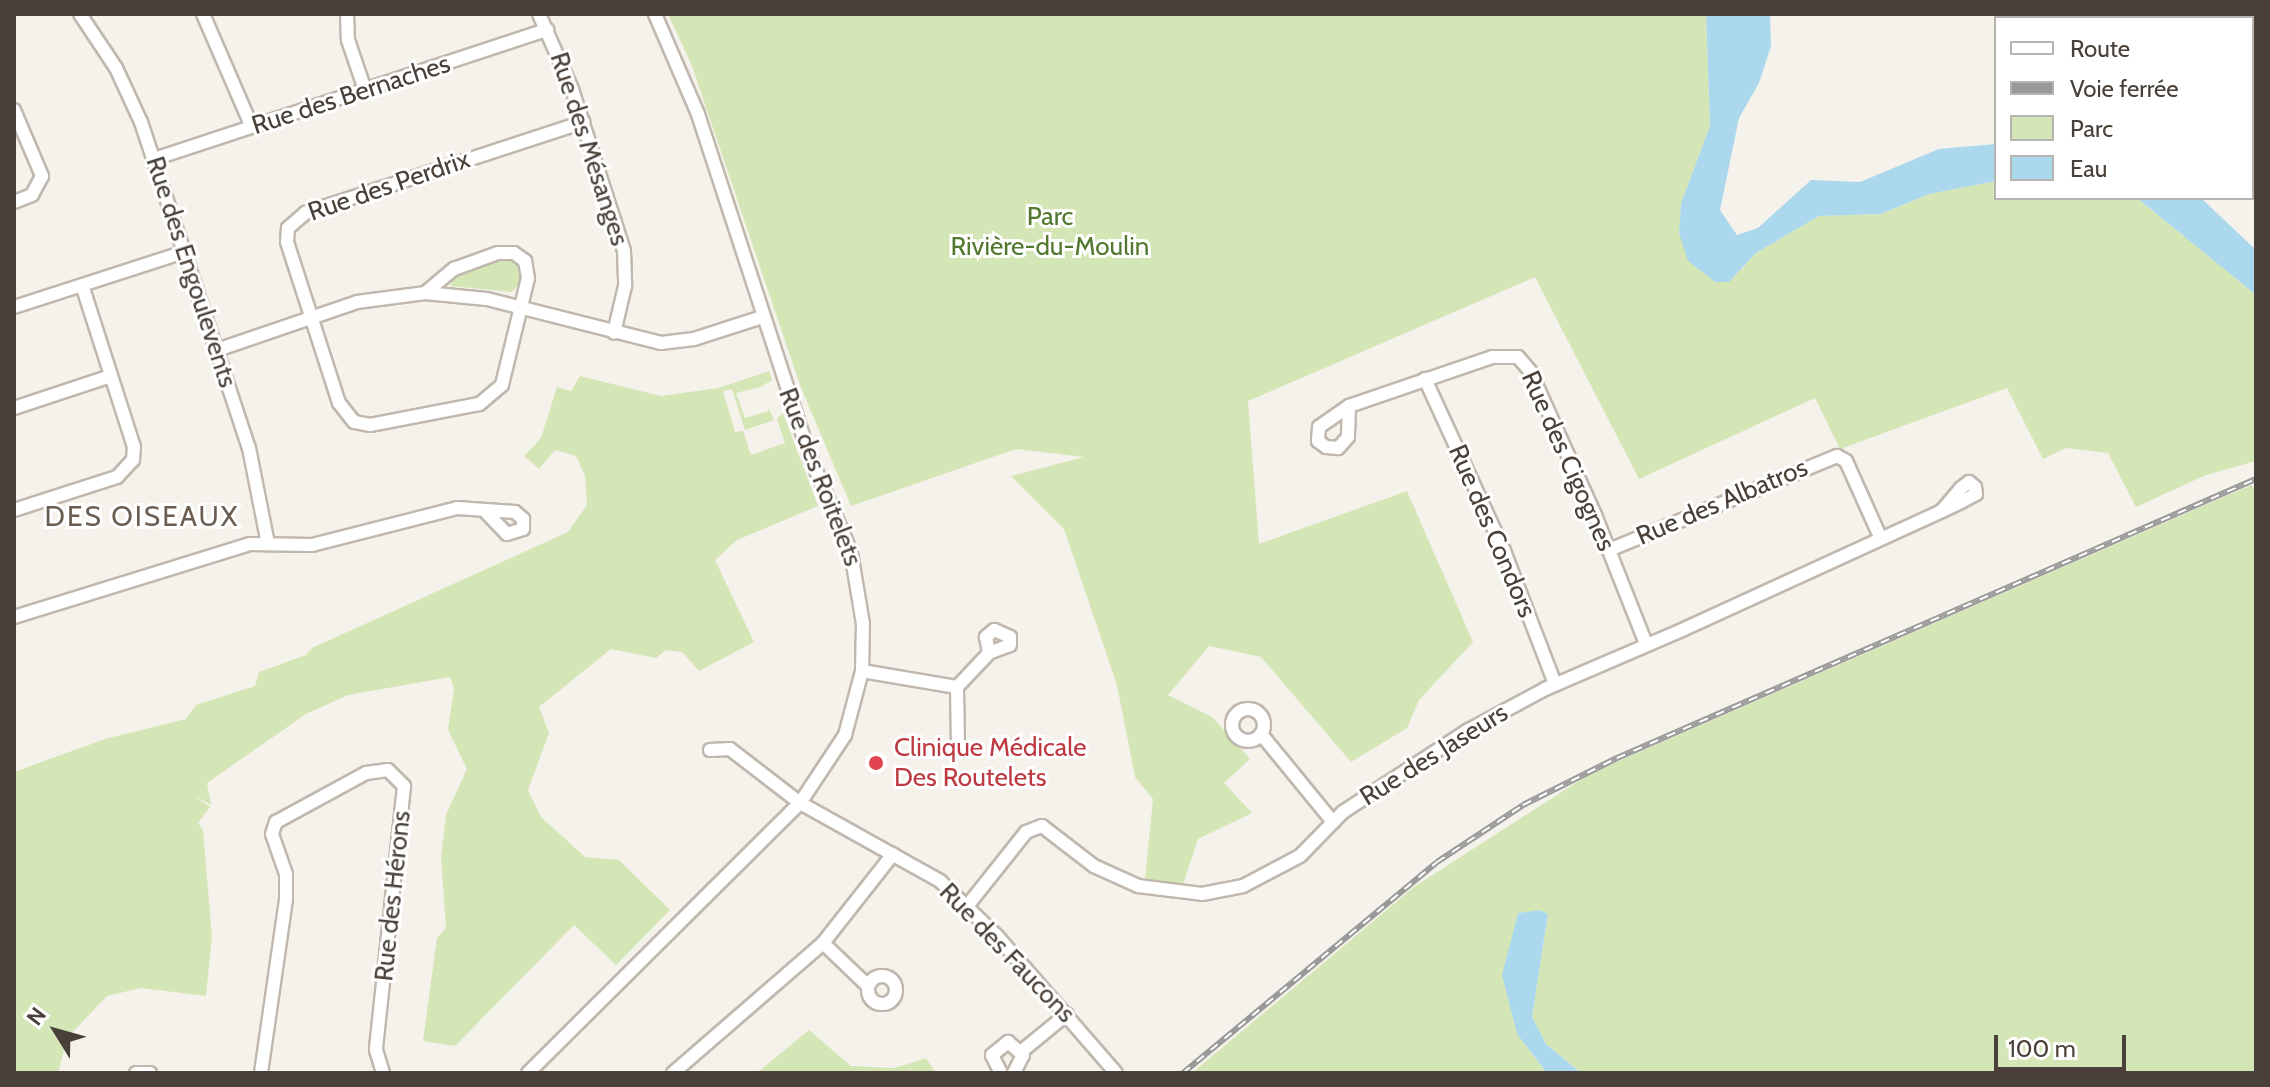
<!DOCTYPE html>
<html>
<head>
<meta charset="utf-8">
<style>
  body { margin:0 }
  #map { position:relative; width:2270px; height:1087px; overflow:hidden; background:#f5f1eb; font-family:Cabin,sans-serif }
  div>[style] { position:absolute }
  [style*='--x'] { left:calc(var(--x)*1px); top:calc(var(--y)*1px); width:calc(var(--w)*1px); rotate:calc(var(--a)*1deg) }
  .green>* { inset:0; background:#d5e6b6 }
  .water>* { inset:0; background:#abd8ed }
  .roads { filter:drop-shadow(2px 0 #c0b8ae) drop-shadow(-2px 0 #c0b8ae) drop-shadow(0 2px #c0b8ae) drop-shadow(0 -2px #c0b8ae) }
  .minor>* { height:12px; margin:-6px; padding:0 6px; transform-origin:6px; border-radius:6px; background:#fff }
  .minor>.ring { margin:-6px; padding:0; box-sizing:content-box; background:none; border:12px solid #fff; border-radius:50% }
  .rail>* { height:6px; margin-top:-3px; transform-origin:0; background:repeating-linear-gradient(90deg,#fff 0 9px,#999 0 18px); box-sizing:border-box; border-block:2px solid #999 }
  .dots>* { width:22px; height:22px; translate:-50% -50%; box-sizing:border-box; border:4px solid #fff; border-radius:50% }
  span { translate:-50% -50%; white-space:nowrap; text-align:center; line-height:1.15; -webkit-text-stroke:6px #fff; paint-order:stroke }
  .street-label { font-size:26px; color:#494139 }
  .park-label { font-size:26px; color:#51782e }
  .health-label { font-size:26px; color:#be3a42 }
  .left { translate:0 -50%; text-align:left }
  .neighbourhood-label { font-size:28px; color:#6b5e51; letter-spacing:2px }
  .frame { position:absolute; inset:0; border:16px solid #494139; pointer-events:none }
  .legend { position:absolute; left:1994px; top:16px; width:260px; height:184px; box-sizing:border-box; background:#fff; border:2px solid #b6b3b0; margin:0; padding:10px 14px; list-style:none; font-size:24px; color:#494139 }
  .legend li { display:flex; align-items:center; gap:16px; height:40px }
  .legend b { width:40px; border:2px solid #b6b3b0 }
  .north { position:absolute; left:16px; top:991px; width:80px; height:80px; -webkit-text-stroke:6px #fff; paint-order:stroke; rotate:307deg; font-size:22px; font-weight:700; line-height:32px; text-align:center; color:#494139 }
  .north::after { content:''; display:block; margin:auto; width:28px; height:36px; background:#494139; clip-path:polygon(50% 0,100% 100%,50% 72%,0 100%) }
  .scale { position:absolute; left:1994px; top:1035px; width:132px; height:36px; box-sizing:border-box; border:4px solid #494139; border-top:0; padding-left:10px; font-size:24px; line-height:28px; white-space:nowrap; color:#494139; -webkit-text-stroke:6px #fff; paint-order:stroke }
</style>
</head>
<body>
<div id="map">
  <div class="green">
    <div style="clip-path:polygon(668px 14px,1706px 14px,1710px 126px,1681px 203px,1679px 233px,1690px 254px,1715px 282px,1742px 269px,1756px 253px,1819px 216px,1881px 214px,1929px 194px,1996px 181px,1996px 198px,2137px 198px,2256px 295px,2256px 461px,2206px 475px,2136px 507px,2108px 453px,2066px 448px,2043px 459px,2007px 388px,1840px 449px,1815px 398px,1639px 479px,1535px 277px,1248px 401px,1259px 544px,1407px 491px,1473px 642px,1419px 700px,1407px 728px,1351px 762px,1261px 657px,1209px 646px,1168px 695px,1212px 717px,1250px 759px,1224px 783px,1252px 813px,1198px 839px,1182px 887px,1145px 880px,1153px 799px,1135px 777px,1117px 685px,1064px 529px,1011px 476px,1084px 457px,1016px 449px,851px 506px,800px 385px,692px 66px)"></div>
    <div style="clip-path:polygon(501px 258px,514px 259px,520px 266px,519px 284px,512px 292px,450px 286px,457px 275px)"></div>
    <div style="clip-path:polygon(769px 371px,772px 380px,761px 387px,736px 393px,745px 418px,769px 411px,768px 406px,774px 420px,745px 430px,732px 389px,723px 391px,735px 432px,743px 431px,751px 455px,785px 443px,777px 419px,783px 413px,818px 506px,737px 540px,715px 560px,754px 642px,699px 671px,682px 652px,666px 650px,656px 658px,611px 649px,539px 707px,549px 733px,528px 790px,541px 817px,585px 857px,619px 860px,670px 910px,616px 965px,574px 925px,455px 1046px,423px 1041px,437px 938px,446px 928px,441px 857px,446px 815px,467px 769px,448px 730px,454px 688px,450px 677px,348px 695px,306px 714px,207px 783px,211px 805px,193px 795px,210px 807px,198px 823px,203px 830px,212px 937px,206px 996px,141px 988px,107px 996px,67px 1038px,58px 1073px,14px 1073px,14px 772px,105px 739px,186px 719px,196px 705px,255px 686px,259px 672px,306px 655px,312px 648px,568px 532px,587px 505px,585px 476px,576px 456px,555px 450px,539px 469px,524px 456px,541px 438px,557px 387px,571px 391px,580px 376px,661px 396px,719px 388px)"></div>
    <div style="clip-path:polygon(2251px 485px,2256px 491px,2256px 1073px,1581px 1073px,1546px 1044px,1532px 1017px,1548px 914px,1540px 910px,1519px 913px,1517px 1034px,1547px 1073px,1192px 1073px,1414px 887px,1591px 773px)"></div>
    <div style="clip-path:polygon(809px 1030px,851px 1066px,895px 1068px,926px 1058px,936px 1073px,757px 1073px)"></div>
  </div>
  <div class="water">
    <div style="clip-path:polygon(1706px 14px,1770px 16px,1771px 46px,1759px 83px,1739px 118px,1720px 210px,1737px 235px,1758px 228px,1811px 180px,1860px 182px,1939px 149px,1996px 144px,1996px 181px,1929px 194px,1881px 214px,1819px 216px,1756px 253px,1729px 282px,1715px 282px,1688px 261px,1679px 233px,1681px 203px,1710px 126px)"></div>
    <div style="clip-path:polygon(2137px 198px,2201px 198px,2256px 250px,2256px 295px)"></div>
    <div style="clip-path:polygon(1540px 910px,1548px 914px,1532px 1017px,1546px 1044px,1581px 1073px,1547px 1073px,1517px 1034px,1502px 975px,1518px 913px)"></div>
  </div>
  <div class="roads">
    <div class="minor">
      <div style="--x:80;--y:14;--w:65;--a:56.3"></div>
      <div style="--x:116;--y:68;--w:60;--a:65.2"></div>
      <div style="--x:141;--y:122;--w:343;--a:71.7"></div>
      <div style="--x:249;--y:448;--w:98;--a:78.8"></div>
      <div style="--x:203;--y:14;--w:123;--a:66.6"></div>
      <div style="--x:347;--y:14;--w:26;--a:88"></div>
      <div style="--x:348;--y:40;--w:53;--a:71.2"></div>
      <div style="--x:539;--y:14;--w:82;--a:66.3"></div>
      <div style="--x:572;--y:89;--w:170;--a:72.2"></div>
      <div style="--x:624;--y:251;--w:35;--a:88"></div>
      <div style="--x:625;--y:286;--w:48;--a:103.2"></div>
      <div style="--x:14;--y:110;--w:72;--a:67"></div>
      <div style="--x:42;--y:176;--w:21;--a:118"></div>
      <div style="--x:32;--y:195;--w:19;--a:159"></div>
      <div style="--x:154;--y:159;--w:414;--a:-18.2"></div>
      <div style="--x:425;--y:293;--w:38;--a:-40"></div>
      <div style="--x:454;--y:269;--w:47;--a:-20"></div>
      <div style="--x:498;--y:253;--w:16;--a:0"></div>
      <div style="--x:514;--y:253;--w:14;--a:36"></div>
      <div style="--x:525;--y:261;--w:17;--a:80"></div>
      <div style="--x:528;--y:278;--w:110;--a:103.7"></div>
      <div style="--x:502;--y:385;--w:30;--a:140"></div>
      <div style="--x:479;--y:404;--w:111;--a:169.1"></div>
      <div style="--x:370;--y:425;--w:16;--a:-169"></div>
      <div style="--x:354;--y:422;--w:24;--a:-128"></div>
      <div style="--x:339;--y:403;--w:169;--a:-107.9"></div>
      <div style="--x:287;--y:242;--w:14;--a:-86"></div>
      <div style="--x:288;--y:228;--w:23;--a:-41"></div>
      <div style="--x:305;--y:213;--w:293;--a:-18.1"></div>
      <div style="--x:14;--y:307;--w:179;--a:-17.9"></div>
      <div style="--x:217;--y:350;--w:148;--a:-18.9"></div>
      <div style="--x:357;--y:302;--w:69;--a:-7.5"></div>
      <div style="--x:425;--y:293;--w:62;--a:5.5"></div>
      <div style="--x:487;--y:299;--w:179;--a:14.2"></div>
      <div style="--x:661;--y:343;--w:33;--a:-7"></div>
      <div style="--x:694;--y:339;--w:71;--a:-17.9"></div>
      <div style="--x:1425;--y:379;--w:189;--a:65.3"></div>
      <div style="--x:1504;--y:551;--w:142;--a:69"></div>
      <div style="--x:1349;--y:406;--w:31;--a:92"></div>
      <div style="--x:1348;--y:437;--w:15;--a:132"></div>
      <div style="--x:1338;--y:448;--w:12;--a:-175"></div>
      <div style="--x:1326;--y:447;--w:10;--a:-143"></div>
      <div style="--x:1318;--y:441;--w:14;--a:-86"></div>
      <div style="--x:1319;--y:427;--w:37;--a:-35"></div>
      <div style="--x:1349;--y:406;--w:151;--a:-18.9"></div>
      <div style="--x:1492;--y:357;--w:26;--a:0"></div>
      <div style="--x:1518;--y:357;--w:18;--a:49"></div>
      <div style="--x:1530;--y:371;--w:158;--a:65.7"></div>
      <div style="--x:1595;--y:515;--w:139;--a:68.4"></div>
      <div style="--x:14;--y:408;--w:102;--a:-18.3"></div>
      <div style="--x:14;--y:510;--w:108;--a:-17.8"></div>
      <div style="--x:117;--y:477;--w:23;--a:-47"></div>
      <div style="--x:133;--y:460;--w:13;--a:-86"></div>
      <div style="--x:134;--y:447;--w:170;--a:-107.8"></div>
      <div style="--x:1609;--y:550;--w:247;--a:-22.4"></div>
      <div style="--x:1837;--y:456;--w:10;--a:29"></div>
      <div style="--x:1846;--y:461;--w:85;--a:65.8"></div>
      <div style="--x:14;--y:617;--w:247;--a:-17.2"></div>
      <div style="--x:250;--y:544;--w:62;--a:0.9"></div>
      <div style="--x:312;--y:545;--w:150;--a:-14.3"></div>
      <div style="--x:457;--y:508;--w:58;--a:3.9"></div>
      <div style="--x:515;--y:512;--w:11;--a:41"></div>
      <div style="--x:523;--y:519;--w:10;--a:90"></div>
      <div style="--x:523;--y:529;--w:17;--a:163"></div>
      <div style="--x:507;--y:534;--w:29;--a:-134"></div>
      <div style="--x:862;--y:671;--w:96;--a:9.6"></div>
      <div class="ring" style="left:1232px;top:709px;width:20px;height:20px"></div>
      <div style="--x:1261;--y:734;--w:114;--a:50.7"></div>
      <div style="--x:958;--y:745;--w:58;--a:-91"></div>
      <div style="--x:957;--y:687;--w:47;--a:-46.7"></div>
      <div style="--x:989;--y:653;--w:22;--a:-21"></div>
      <div style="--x:1010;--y:645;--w:8;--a:-90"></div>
      <div style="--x:1010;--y:637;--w:17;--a:-156"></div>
      <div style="--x:994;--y:630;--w:11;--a:139"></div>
      <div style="--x:986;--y:637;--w:16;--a:79"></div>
      <div style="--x:710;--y:750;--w:20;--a:-3"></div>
      <div style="--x:730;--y:749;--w:88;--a:37.6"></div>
      <div style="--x:800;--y:803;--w:160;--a:29.1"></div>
      <div style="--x:940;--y:881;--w:79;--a:44"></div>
      <div style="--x:997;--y:936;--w:181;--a:49"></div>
      <div style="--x:968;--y:905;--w:93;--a:-51.5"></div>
      <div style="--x:1026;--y:832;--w:17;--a:-21"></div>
      <div style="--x:1042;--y:826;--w:66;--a:37.6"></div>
      <div style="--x:1094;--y:866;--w:48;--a:24.4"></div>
      <div style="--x:1138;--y:886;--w:64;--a:7.1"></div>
      <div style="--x:1202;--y:894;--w:42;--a:-11"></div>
      <div style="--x:1243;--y:886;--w:64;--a:-27.8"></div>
      <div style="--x:1300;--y:856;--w:62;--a:-45.7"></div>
      <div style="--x:1343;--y:812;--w:148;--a:-33.2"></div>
      <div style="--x:1467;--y:731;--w:89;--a:-28.3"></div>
      <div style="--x:1545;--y:689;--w:149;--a:-23.3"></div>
      <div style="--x:1682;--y:630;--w:286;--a:-24.6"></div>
      <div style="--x:1942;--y:511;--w:21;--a:-25"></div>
      <div style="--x:1961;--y:502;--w:17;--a:-28"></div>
      <div style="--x:1976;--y:494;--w:7;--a:-98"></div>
      <div style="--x:1975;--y:487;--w:8;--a:-140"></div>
      <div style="--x:1969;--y:482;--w:10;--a:143"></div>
      <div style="--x:1961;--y:488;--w:30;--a:130"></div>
      <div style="--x:823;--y:943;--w:62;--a:43.7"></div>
      <div class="ring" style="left:868px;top:976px;width:16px;height:16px"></div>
      <div style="--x:1022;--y:1051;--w:58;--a:-39.4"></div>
      <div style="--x:136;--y:1073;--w:14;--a:0"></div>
      <div style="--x:261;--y:1073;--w:176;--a:-81.8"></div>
      <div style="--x:286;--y:899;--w:25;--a:-90"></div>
      <div style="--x:286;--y:874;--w:42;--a:-109.3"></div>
      <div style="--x:272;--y:834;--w:13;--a:-72"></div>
      <div style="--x:276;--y:822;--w:102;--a:-28.6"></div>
      <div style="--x:366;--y:773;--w:22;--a:-8"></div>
      <div style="--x:388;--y:770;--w:23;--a:45"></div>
      <div style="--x:404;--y:786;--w:265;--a:96.1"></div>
      <div style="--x:376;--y:1050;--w:24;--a:73"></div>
      <div style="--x:528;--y:1073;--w:383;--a:-44.8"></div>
      <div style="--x:800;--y:803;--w:82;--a:-56.5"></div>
      <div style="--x:845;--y:735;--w:66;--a:-75.1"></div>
      <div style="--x:862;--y:671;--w:47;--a:-88.8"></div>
      <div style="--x:863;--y:624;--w:73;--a:-99.5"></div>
      <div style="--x:851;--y:552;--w:103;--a:-113.3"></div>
      <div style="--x:810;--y:457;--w:361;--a:-108.1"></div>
      <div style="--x:698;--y:114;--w:109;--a:-113.3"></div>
      <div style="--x:673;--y:1073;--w:198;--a:-40.9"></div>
      <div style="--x:823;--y:943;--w:113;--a:-51.8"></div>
      <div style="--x:1001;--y:1073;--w:20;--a:-117"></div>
      <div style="--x:992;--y:1055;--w:21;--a:-39"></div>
      <div style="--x:1008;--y:1042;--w:20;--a:41"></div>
      <div style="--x:1023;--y:1055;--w:20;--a:117"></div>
    </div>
  </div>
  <div class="rail">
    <div style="--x:1183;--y:1073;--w:330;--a:-39.7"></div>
    <div style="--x:1437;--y:862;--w:103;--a:-33.5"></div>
    <div style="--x:1523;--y:805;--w:105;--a:-26.6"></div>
    <div style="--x:1617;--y:758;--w:697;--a:-23.59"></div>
  </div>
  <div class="dots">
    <div style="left:876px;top:763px;background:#e0444e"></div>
  </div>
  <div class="street-label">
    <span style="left:351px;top:95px;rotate:-18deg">Rue des Bernaches</span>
    <span style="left:589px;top:149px;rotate:72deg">Rue des Mésanges</span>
    <span style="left:389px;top:186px;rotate:-19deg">Rue des Perdrix</span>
    <span style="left:191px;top:272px;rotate:72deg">Rue des Engoulevents</span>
    <span style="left:1568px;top:461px;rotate:66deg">Rue des Cigognes</span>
    <span style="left:820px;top:477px;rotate:69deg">Rue des Roitelets</span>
    <span style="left:1722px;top:502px;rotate:-23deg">Rue des Albatros</span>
    <span style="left:1492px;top:531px;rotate:67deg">Rue des Condors</span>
    <span style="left:1434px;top:755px;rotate:-32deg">Rue des Jaseurs</span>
    <span style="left:393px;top:896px;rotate:-84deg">Rue des Hérons</span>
    <span style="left:1007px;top:953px;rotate:46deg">Rue des Faucons</span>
  </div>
  <div class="park-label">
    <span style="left:1050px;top:232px">Parc<br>Rivière-du-Moulin</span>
  </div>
  <div class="health-label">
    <span class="left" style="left:894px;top:763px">Clinique Médicale<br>Des Routelets</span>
  </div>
  <div class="neighbourhood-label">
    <span style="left:142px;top:516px">DES OISEAUX</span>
  </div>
  <div class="frame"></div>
  <ul class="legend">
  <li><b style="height:10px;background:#fff"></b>Route</li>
  <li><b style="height:10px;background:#999"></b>Voie ferrée</li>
  <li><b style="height:22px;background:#d5e6b6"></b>Parc</li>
  <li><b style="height:22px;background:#abd8ed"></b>Eau</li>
  </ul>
  <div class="north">N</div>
  <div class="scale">100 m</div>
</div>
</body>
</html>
